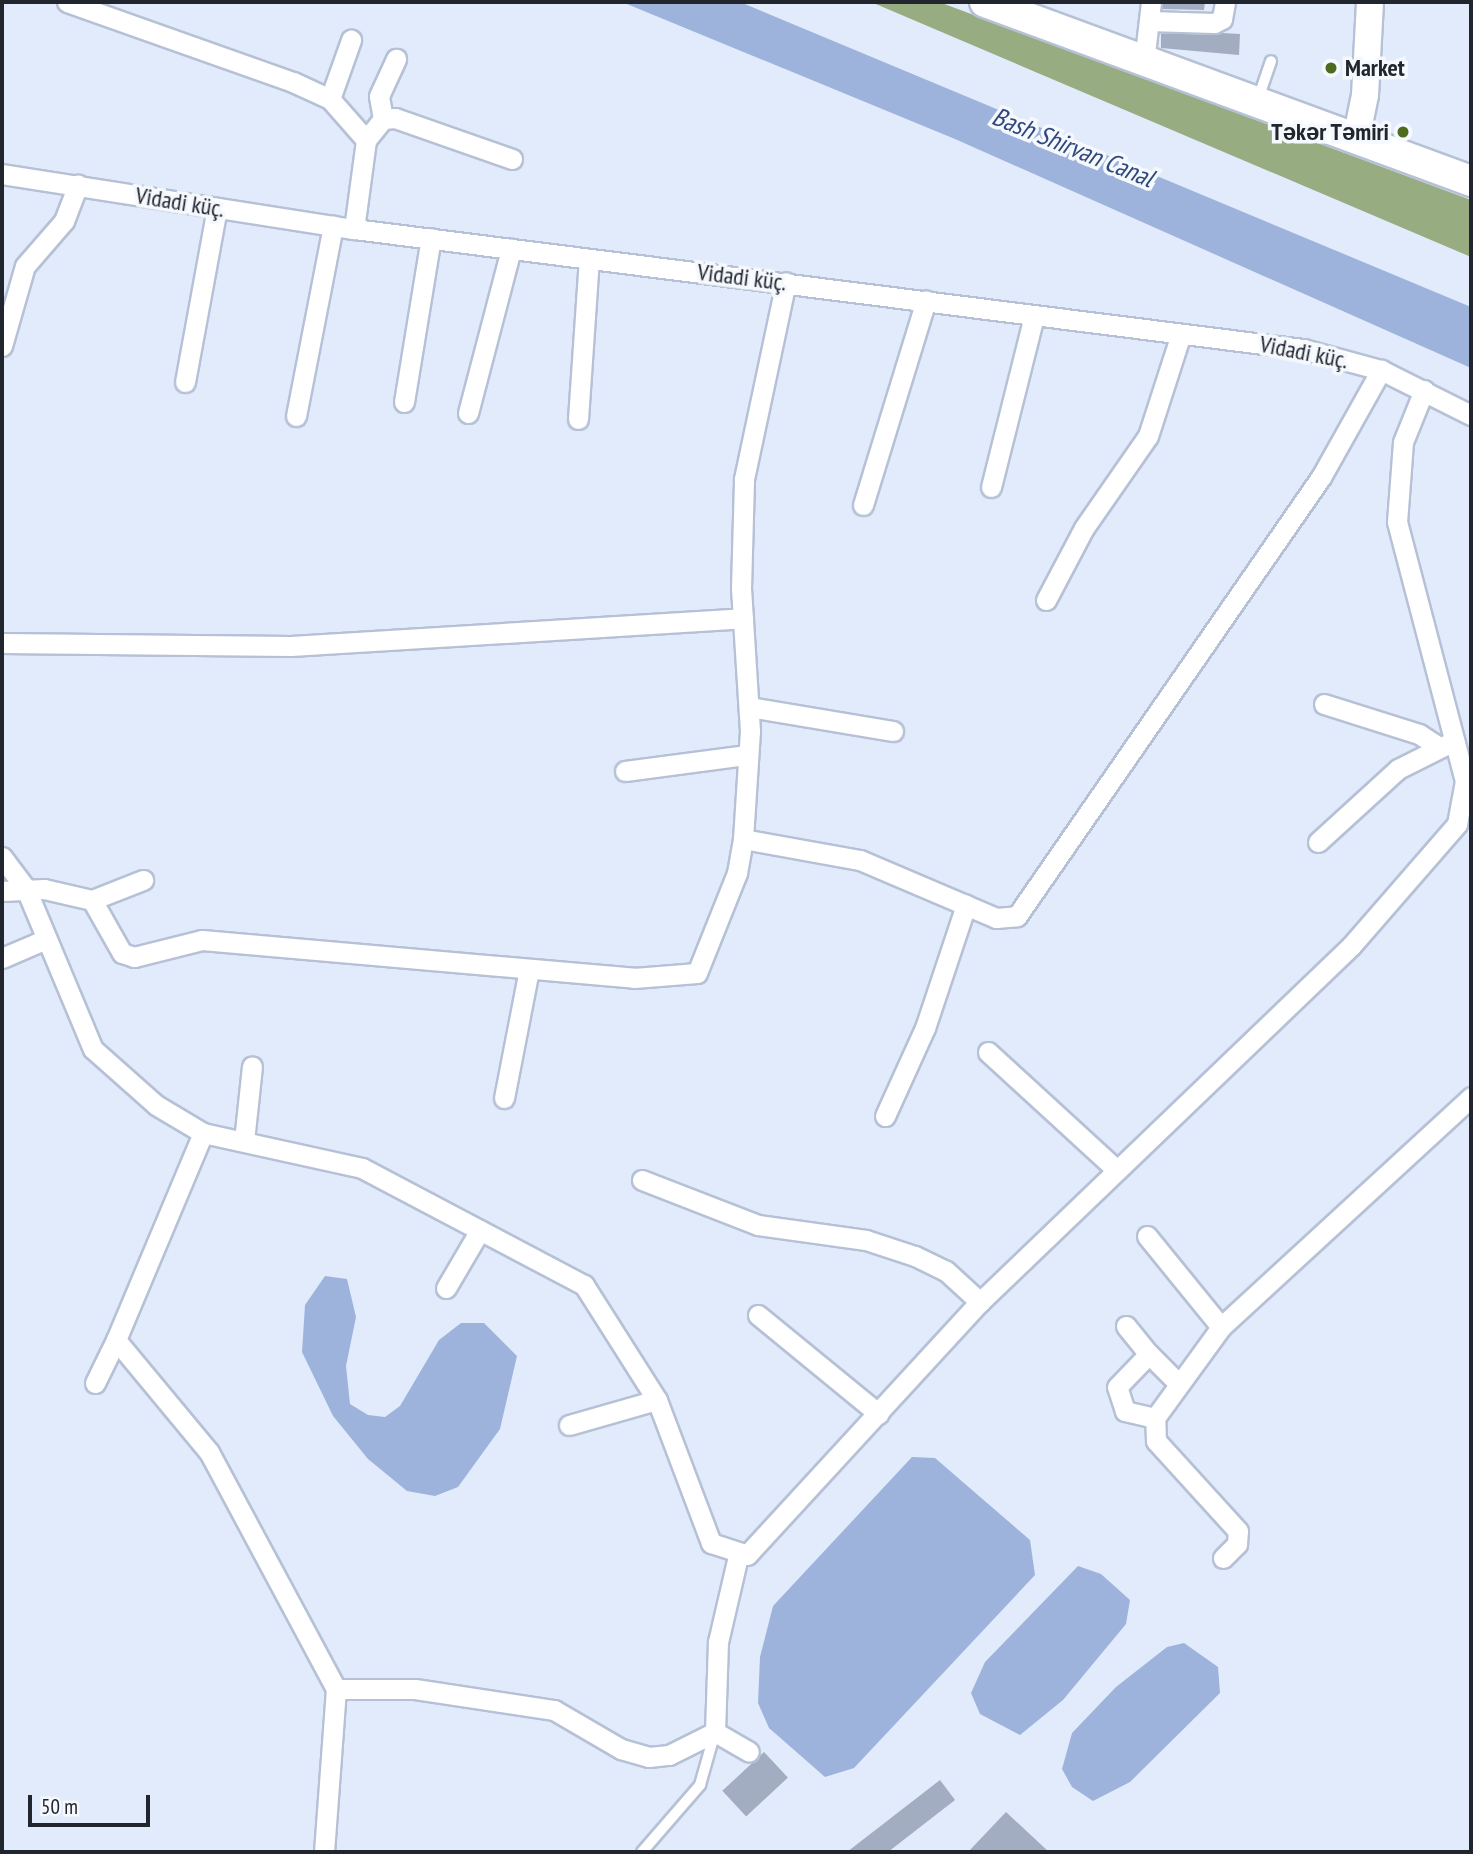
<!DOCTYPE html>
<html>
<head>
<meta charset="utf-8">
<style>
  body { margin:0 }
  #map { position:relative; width:1473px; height:1854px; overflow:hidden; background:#e1ebfc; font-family:"PT Sans Narrow",sans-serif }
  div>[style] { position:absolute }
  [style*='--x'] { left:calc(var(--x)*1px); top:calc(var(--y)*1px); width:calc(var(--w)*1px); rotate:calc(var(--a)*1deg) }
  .forest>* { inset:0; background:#98ac81 }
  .water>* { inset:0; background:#9db3dc }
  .building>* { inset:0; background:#a2adc2; transform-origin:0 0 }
  .roads { filter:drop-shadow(2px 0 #b6c1d6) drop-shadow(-2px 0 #b6c1d6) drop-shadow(0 2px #b6c1d6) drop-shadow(0 -2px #b6c1d6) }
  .service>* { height:10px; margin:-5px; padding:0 5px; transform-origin:5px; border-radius:5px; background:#fff }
  .minor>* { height:19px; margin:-9.5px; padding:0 9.5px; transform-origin:9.5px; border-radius:9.5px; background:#fff }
  .secondary>* { height:26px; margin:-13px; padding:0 13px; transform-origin:13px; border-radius:13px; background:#fff }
  .primary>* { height:30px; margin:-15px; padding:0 15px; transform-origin:15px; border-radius:15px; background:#fff }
  .dots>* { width:19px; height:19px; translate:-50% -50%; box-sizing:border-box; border:4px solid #f5f8fc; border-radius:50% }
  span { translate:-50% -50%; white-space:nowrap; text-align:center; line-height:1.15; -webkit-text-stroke:7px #f5f8fc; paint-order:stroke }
  .poi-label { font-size:24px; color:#21252d; font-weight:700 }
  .left { translate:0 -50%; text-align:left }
  .right { translate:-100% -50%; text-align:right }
  .street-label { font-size:24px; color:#21252d }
  .water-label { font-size:26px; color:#2f497e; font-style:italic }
  .frame { position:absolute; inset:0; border:4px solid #21252d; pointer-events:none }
  .scale { position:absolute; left:28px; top:1795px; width:122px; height:32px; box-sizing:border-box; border:4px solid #21252d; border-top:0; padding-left:9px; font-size:21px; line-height:24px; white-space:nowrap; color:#21252d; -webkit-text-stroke:5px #f5f8fc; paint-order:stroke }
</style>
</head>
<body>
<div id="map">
  <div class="forest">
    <div style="clip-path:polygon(871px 2px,939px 2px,1471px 200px,1471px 257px)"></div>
  </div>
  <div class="water">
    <div style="clip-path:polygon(622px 2px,740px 2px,1471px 307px,1471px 368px,955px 139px)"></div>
    <div style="clip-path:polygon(325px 1276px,347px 1279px,356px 1317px,346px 1366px,350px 1404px,368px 1415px,385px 1417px,400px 1406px,439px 1340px,461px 1323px,484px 1323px,517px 1356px,500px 1429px,458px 1487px,435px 1496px,407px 1491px,368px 1459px,333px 1416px,302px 1352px,305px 1305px)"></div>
    <div style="clip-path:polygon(912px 1457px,935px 1458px,1030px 1540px,1035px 1575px,854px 1768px,825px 1777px,769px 1728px,758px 1703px,760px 1657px,773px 1606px)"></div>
    <div style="clip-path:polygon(1078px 1566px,1101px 1574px,1130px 1600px,1126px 1624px,1063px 1700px,1020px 1735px,980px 1714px,971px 1693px,985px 1662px)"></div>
    <div style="clip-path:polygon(1184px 1643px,1218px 1667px,1220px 1693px,1130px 1782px,1093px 1801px,1072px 1787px,1062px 1769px,1072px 1733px,1116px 1687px,1167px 1647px)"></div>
  </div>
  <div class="building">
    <div style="clip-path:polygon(1163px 2px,1205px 2px,1204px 10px,1162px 9px)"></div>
    <div style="clip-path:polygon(1222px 33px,1240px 34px,1239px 55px,1161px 48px,1161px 34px)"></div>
    <div style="left:764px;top:1752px;width:35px;height:57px;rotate:47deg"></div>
    <div style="clip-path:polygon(940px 1780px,955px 1800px,888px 1852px,847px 1852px)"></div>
    <div style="clip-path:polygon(1006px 1812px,1049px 1852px,968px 1852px)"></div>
  </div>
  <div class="roads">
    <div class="service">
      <div style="--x:1258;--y:99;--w:40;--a:-71.1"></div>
      <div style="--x:642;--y:1852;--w:89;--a:-49.1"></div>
      <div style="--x:700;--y:1785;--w:55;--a:-74.2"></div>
    </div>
    <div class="minor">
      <div style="--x:67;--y:2;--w:240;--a:19.5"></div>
      <div style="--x:293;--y:82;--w:41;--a:24.7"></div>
      <div style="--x:330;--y:99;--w:55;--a:48.7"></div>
      <div style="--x:366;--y:140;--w:27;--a:-51"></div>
      <div style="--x:383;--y:119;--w:12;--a:-5"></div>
      <div style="--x:395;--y:118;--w:124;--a:19.3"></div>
      <div style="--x:1149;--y:21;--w:65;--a:1.8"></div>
      <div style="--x:1214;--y:23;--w:9;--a:-27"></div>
      <div style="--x:1222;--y:19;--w:17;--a:-80"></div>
      <div style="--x:1144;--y:62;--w:60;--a:-83.3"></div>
      <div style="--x:330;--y:99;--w:63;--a:-70.4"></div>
      <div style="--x:383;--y:119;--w:23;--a:-100"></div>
      <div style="--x:379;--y:96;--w:41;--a:-65.3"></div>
      <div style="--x:2;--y:174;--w:356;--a:8.9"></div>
      <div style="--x:354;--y:229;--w:957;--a:7.21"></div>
      <div style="--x:1303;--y:349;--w:81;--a:15.1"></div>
      <div style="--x:1381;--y:370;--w:101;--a:26.6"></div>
      <div style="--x:354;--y:229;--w:90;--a:-82.3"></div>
      <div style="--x:2;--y:346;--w:83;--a:-74"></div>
      <div style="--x:25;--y:266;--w:60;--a:-49.1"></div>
      <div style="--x:64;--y:221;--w:39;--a:-69"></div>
      <div style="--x:185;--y:382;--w:177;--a:-79.6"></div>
      <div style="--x:404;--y:402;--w:166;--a:-80.7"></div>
      <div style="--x:468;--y:413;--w:170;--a:-75.3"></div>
      <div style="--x:296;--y:416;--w:194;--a:-79"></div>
      <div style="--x:578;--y:419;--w:160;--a:-86.1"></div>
      <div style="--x:991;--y:487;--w:176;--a:-75.9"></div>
      <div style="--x:863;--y:505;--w:214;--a:-72.9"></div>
      <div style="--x:1046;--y:600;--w:81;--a:-62.2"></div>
      <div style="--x:1084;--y:528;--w:112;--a:-55.2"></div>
      <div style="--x:1148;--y:436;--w:107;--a:-72.1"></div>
      <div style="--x:2;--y:643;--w:289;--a:0.6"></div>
      <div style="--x:291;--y:646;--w:453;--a:-3.5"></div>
      <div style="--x:1324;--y:704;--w:100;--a:17.5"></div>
      <div style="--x:1419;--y:734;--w:24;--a:33"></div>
      <div style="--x:749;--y:707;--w:146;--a:9.5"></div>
      <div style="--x:625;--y:771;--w:123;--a:-7.5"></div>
      <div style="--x:743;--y:839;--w:119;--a:10.2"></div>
      <div style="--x:860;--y:860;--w:148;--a:23.1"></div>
      <div style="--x:996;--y:918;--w:21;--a:-5"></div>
      <div style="--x:1017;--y:916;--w:534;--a:-55.3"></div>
      <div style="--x:1321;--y:477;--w:123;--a:-60.7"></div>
      <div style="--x:1318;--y:842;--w:108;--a:-42.4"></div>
      <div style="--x:1398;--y:769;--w:63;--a:-26.6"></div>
      <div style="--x:2;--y:857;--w:40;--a:53"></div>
      <div style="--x:26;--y:889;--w:173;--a:67.3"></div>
      <div style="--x:93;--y:1049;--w:84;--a:41.6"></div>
      <div style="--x:156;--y:1105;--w:55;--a:30.8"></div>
      <div style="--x:203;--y:1133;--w:163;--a:12.4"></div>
      <div style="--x:362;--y:1168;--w:251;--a:27.8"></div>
      <div style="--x:584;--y:1285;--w:136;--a:57.6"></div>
      <div style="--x:657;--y:1400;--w:153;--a:69.3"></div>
      <div style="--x:711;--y:1543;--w:38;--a:18"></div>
      <div style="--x:747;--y:1555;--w:344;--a:-47.4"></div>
      <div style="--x:980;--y:1302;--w:514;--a:-43.82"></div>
      <div style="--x:1351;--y:946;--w:162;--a:-49"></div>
      <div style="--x:1457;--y:824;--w:44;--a:-79.5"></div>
      <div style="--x:1465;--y:781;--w:268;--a:-104.7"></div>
      <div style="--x:1397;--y:522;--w:80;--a:-85.7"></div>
      <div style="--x:1403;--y:442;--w:56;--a:-68"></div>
      <div style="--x:2;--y:891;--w:42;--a:-2.7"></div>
      <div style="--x:44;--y:889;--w:49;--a:12.9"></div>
      <div style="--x:92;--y:900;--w:61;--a:60.5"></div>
      <div style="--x:122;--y:953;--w:13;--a:18"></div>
      <div style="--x:134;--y:957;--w:70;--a:-14"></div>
      <div style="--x:202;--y:940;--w:434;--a:5"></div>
      <div style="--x:634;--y:978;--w:63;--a:-4.5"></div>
      <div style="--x:697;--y:973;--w:108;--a:-68.2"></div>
      <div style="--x:737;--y:873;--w:35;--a:-80"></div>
      <div style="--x:743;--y:839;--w:108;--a:-86.3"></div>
      <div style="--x:750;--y:731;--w:143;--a:-93.6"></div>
      <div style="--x:741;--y:588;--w:109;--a:-88.4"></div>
      <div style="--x:744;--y:479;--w:201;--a:-78"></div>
      <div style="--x:92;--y:900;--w:55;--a:-21.4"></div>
      <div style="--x:2;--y:958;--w:46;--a:-23.2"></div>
      <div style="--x:988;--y:1052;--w:175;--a:42.5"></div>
      <div style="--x:504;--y:1098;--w:131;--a:-79"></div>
      <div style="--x:885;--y:1116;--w:97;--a:-65.6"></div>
      <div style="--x:925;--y:1028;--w:130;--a:-71.6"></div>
      <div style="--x:203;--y:1133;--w:225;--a:112.8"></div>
      <div style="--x:116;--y:1340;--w:146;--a:50.3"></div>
      <div style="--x:209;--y:1452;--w:269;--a:61.8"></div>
      <div style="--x:244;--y:1141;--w:75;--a:-83.9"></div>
      <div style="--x:642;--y:1180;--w:124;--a:21.2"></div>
      <div style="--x:758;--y:1225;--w:109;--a:7.9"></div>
      <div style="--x:866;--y:1240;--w:52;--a:18.1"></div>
      <div style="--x:915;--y:1256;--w:34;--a:26"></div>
      <div style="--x:946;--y:1271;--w:46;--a:42.4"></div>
      <div style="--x:1147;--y:1236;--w:117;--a:50.9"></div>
      <div style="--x:446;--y:1288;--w:67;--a:-59.6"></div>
      <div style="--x:758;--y:1315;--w:156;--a:39.3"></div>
      <div style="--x:1126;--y:1326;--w:36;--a:51"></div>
      <div style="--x:95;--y:1383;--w:48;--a:-64"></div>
      <div style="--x:1155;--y:1418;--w:31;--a:-167"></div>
      <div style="--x:1125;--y:1411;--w:25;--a:-108"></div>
      <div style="--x:1117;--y:1387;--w:46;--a:-45.9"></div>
      <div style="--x:1149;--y:1354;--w:38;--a:45"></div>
      <div style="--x:569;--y:1425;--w:91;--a:-15.9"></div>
      <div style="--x:1223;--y:1558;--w:20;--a:-45"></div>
      <div style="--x:1237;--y:1544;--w:13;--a:-86"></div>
      <div style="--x:1238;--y:1531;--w:122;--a:-132.3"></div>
      <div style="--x:1156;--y:1441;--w:23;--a:-92"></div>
      <div style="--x:1155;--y:1418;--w:112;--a:-54"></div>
      <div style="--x:1221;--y:1327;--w:340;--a:-42.6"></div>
      <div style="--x:715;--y:1732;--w:90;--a:-88.1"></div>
      <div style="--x:718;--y:1642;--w:88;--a:-76.9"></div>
      <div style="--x:324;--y:1852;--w:163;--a:-85.8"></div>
      <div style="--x:336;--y:1689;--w:79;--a:0"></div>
      <div style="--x:415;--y:1689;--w:141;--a:8.6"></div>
      <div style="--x:554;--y:1710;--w:78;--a:30.2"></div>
      <div style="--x:621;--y:1749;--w:29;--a:16"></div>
      <div style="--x:649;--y:1757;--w:20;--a:-6"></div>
      <div style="--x:669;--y:1755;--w:51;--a:-26.6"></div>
      <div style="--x:715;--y:1732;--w:39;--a:30"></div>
    </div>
    <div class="secondary">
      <div style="--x:1356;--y:139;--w:45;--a:-78.4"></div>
      <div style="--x:1365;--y:95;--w:93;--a:-86.9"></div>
    </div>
    <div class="primary">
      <div style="--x:985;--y:2;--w:518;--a:20.22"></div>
    </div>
  </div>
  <div class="dots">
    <div style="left:1331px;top:68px;background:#4d6a1e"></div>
    <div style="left:1403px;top:132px;background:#4d6a1e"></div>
  </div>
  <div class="poi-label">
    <span class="left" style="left:1345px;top:68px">Market</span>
    <span class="right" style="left:1389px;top:132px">Təkər Təmiri</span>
  </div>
  <div class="street-label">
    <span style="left:180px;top:202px;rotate:9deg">Vidadi küç.</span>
    <span style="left:742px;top:277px;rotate:7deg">Vidadi küç.</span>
    <span style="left:1304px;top:352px;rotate:11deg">Vidadi küç.</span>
  </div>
  <div class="water-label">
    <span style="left:1073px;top:147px;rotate:22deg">Bash Shirvan Canal</span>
  </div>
  <div class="frame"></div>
  <div class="scale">50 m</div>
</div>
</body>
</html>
